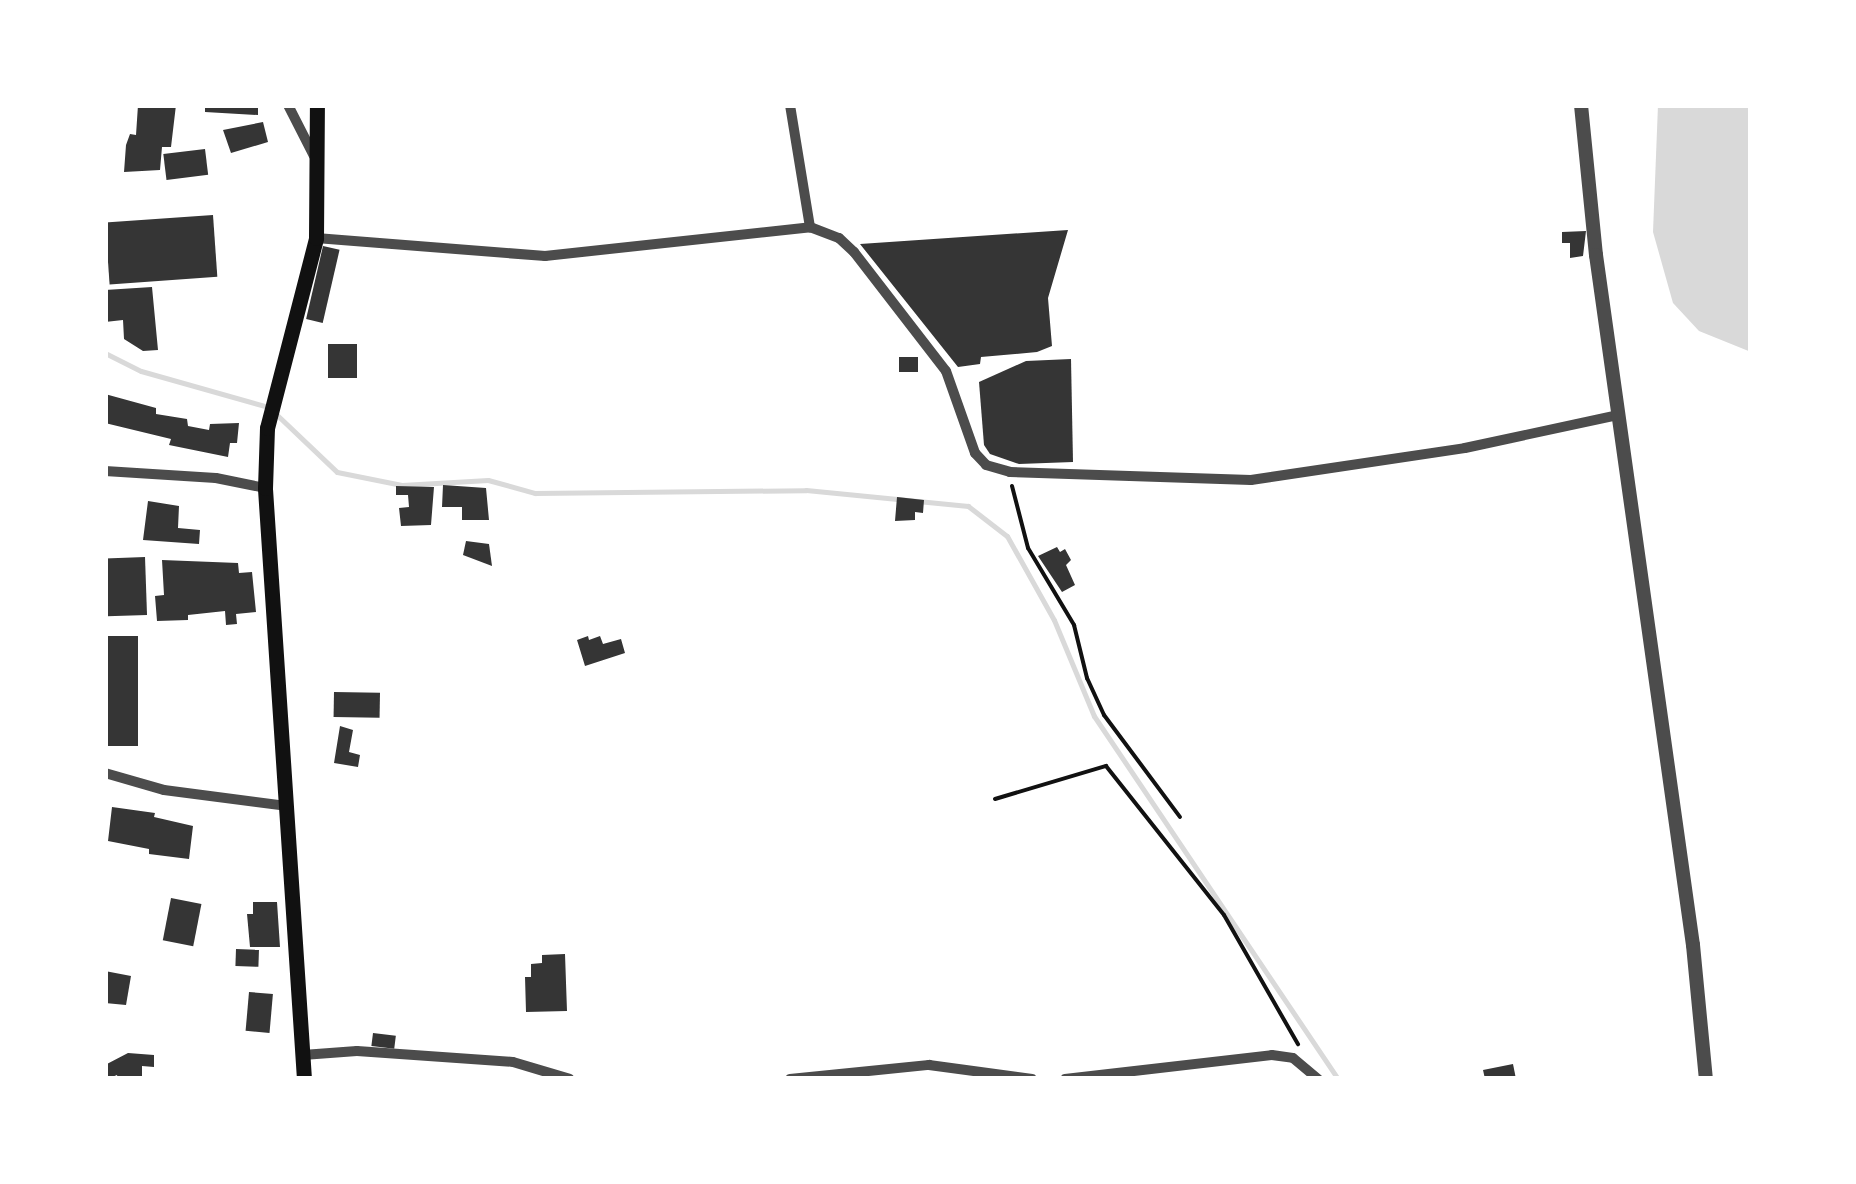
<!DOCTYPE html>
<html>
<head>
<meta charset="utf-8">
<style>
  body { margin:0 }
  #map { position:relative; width:1856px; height:1184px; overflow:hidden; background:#fff; font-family:"Noto Sans",sans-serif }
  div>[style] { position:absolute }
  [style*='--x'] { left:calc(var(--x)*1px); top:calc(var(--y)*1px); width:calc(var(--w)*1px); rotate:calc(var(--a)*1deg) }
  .water>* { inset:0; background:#d9d9d9 }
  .stream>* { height:5px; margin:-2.5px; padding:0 2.5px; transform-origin:2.5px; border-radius:2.5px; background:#d9d9d9 }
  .building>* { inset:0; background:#353535; transform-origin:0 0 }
  .path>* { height:4px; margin:-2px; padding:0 2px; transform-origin:2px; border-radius:2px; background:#111 }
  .minor>* { height:10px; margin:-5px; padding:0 5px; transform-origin:5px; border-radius:5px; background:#4c4c4c }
  .tertiary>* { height:14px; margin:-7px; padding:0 7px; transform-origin:7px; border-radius:7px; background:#4c4c4c }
  .secondary>* { height:15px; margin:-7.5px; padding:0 7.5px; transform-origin:7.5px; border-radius:7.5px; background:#111 }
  span { translate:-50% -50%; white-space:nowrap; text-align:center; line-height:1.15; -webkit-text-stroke:10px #fff; paint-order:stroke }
  .frame { position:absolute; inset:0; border:108px solid #fff; pointer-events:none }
</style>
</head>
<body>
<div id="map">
  <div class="water">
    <div style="clip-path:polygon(1658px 105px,1751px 105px,1751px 352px,1699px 331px,1673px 303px,1653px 232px)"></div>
  </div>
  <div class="stream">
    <div style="--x:105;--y:353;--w:40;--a:26.6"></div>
    <div style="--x:141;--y:371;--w:132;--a:15.8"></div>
    <div style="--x:276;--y:414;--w:84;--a:43.6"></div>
    <div style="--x:337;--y:472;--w:66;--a:11.3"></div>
    <div style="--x:402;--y:485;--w:86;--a:-3.3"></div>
    <div style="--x:488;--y:480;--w:49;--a:15.5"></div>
    <div style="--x:535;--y:493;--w:271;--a:-0.6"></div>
    <div style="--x:806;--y:490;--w:163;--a:5.6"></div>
    <div style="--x:968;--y:506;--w:49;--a:37.6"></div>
    <div style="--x:1007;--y:536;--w:96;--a:60.8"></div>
    <div style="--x:1054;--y:620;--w:104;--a:67.4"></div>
    <div style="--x:1094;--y:716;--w:437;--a:56.1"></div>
  </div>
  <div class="building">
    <div style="clip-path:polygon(138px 105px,176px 105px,171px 147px,162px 147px,160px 170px,124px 172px,126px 145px,130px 134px,136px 135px)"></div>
    <div style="clip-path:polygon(205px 105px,258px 105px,258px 115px,205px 112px)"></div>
    <div style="clip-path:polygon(263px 122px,268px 142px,231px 153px,223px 130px)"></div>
    <div style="left:205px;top:149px;width:26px;height:42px;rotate:83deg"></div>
    <div style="left:213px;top:215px;width:62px;height:108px;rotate:86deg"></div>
    <div style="clip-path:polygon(1068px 230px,1048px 298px,1052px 346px,1037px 352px,981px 357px,980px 364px,958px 367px,860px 244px)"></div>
    <div style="clip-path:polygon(1586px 231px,1583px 256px,1570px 258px,1570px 243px,1562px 243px,1562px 232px)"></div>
    <div style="left:323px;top:246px;width:17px;height:75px;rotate:13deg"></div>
    <div style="clip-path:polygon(152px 287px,158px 350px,143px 351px,124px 339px,123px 320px,105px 322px,105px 290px)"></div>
    <div style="left:328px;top:344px;width:29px;height:34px"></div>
    <div style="left:899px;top:357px;width:19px;height:15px"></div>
    <div style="clip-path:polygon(1071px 359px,1073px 462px,1019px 464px,990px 454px,984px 445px,979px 382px,1026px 361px)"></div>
    <div style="clip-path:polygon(105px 394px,156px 408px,156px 414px,187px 419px,188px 426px,209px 430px,210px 424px,239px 423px,237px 443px,230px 443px,228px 457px,169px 445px,171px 439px,105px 423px)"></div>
    <div style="clip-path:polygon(443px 485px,486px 488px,489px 520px,462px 520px,462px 507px,442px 507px)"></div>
    <div style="clip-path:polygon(396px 486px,434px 487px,431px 525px,401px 526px,399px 508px,409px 507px,408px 495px,396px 495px)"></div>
    <div style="clip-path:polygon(897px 497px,924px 500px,923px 513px,915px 512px,915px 520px,895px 521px)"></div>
    <div style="clip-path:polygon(148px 501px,179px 506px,178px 528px,200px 530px,199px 544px,143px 540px)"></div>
    <div style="clip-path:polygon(466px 541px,489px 544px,492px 566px,463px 555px)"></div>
    <div style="clip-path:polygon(1057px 547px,1060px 552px,1065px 549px,1071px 560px,1066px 565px,1075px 585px,1062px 592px,1038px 556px)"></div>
    <div style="left:145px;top:557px;width:58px;height:40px;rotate:88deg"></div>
    <div style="clip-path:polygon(162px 560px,238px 563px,239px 573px,252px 572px,256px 612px,236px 614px,237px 624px,226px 625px,225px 611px,188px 615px,188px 620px,157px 621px,155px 596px,164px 595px)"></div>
    <div style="left:108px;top:636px;width:30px;height:110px"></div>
    <div style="clip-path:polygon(588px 636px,589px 640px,600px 636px,603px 644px,621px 639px,625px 653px,585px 666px,577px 640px)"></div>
    <div style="left:334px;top:692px;width:46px;height:25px;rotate:1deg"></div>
    <div style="clip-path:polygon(340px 726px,353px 730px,349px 752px,360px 755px,358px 767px,334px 763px)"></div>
    <div style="clip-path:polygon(112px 807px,155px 813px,154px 817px,193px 826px,189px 859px,149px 854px,149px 849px,108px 841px)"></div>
    <div style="left:171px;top:898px;width:31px;height:43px;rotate:11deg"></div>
    <div style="clip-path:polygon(253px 902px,277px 902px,280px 947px,250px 947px,247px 914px,253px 914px)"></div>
    <div style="left:236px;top:949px;width:23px;height:17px;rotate:2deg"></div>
    <div style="clip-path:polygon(565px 954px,567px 1011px,526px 1012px,525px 977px,531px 977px,531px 964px,542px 963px,542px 955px)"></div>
    <div style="clip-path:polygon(105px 971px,131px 976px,126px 1005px,105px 1003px)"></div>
    <div style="left:249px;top:992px;width:24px;height:39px;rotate:5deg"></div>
    <div style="left:373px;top:1033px;width:23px;height:13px;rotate:7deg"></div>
    <div style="clip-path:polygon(128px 1053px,154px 1055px,154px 1067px,142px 1066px,142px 1079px,118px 1079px,117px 1075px,107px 1079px,105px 1065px)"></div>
    <div style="clip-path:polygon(1513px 1064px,1516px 1079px,1485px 1079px,1483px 1070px)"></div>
  </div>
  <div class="path">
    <div style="--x:1012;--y:486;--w:64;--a:75.5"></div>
    <div style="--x:1028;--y:548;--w:90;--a:59.1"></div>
    <div style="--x:1074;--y:625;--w:55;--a:76.2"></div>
    <div style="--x:1087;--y:678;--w:41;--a:65.3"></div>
    <div style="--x:1104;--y:715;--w:127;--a:53.3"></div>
    <div style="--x:995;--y:799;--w:116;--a:-16.6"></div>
    <div style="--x:1106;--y:766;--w:190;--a:51.6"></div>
    <div style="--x:1224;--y:915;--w:149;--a:60.2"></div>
  </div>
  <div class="minor">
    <div style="--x:288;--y:105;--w:57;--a:63"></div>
    <div style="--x:790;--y:105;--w:124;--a:80.7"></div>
    <div style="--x:810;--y:227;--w:31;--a:21"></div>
    <div style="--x:839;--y:238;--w:21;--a:43"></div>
    <div style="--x:854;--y:252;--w:150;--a:52.3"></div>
    <div style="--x:946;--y:371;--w:87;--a:70.5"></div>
    <div style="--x:975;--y:453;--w:16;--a:47"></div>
    <div style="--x:986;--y:465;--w:25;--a:16"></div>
    <div style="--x:1010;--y:472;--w:241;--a:1.9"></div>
    <div style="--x:1251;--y:480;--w:216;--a:-8.5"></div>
    <div style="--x:1465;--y:448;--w:156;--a:-12.2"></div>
    <div style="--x:316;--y:238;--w:230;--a:4.5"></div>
    <div style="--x:545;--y:256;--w:267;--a:-6.2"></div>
    <div style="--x:105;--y:471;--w:111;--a:3.6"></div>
    <div style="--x:216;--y:478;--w:50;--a:11.5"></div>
    <div style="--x:105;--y:773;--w:61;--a:16.1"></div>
    <div style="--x:164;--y:790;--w:125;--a:7.4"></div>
    <div style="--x:303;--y:1055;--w:54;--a:-4.2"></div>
    <div style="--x:357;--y:1051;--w:156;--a:4"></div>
    <div style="--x:513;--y:1062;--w:59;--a:16.6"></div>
    <div style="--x:790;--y:1079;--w:140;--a:-5.8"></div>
    <div style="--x:929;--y:1065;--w:104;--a:7.7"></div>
    <div style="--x:1065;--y:1079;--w:208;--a:-6.6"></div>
    <div style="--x:1272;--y:1055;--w:21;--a:8"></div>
    <div style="--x:1293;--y:1058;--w:33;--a:40"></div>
  </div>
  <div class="tertiary">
    <div style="--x:1581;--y:105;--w:151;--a:84.3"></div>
    <div style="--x:1596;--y:255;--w:697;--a:82"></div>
    <div style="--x:1693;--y:945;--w:135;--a:84.5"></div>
  </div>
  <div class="secondary">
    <div style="--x:304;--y:1079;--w:592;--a:-93.78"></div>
    <div style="--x:265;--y:488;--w:60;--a:-88.1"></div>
    <div style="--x:267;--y:428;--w:196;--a:-75.5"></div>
    <div style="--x:316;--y:238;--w:133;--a:-89.6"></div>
  </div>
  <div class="frame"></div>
</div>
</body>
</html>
